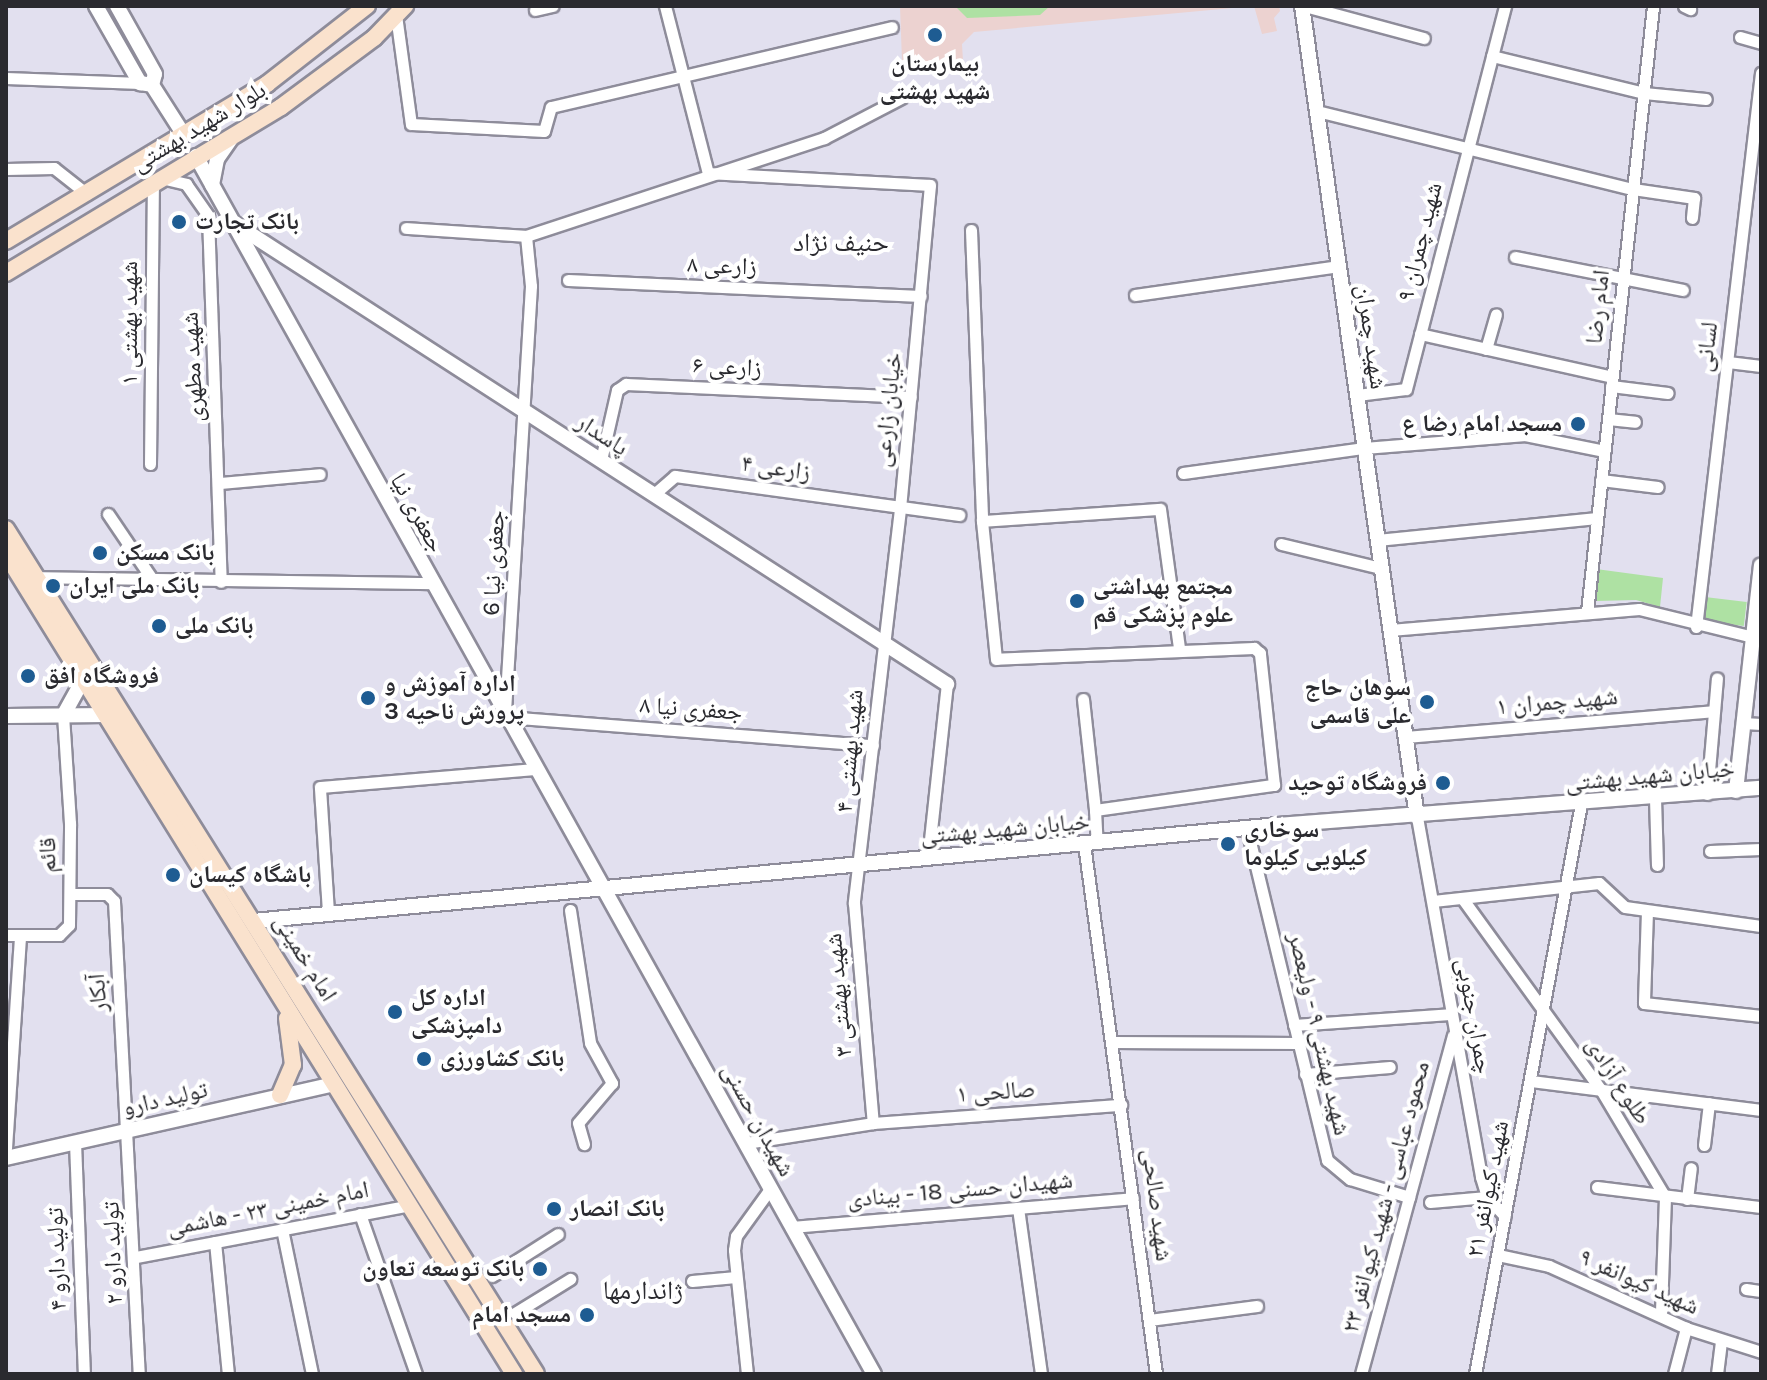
<!DOCTYPE html>
<html>
<head>
<meta charset="utf-8">
<style>
  body { margin:0 }
  #map { position:relative; width:1767px; height:1380px; overflow:hidden; background:#e2e0ef; font-family:Karla,"Noto Naskh Arabic",sans-serif }
  div>[style] { position:absolute }
  [style*='--x'] { left:calc(var(--x)*1px); top:calc(var(--y)*1px); width:calc(var(--w)*1px); rotate:calc(var(--a)*1deg) }
  .medical>* { inset:0; background:#ecd2d0 }
  .green>* { inset:0; background:#aee1a3; transform-origin:0 0 }
  .roads { filter:drop-shadow(2px 0 #8e8c9a) drop-shadow(-2px 0 #8e8c9a) drop-shadow(0 2px #8e8c9a) drop-shadow(0 -2px #8e8c9a) }
  .minor>* { height:11px; margin:-5.5px; padding:0 5.5px; transform-origin:5.5px; border-radius:5.5px; background:#fff }
  .tertiary>* { height:14px; margin:-7px; padding:0 7px; transform-origin:7px; border-radius:7px; background:#fff }
  .secondary>* { height:16px; margin:-8px; padding:0 8px; transform-origin:8px; border-radius:8px; background:#fae2cd }
  .dots>* { width:22px; height:22px; translate:-50% -50%; box-sizing:border-box; border:4px solid #fff; border-radius:50% }
  span { translate:-50% -50%; white-space:nowrap; text-align:center; line-height:1.15; -webkit-text-stroke:8px #fff; paint-order:stroke }
  .poi-label { font-size:24px; color:#2a2a2f; font-weight:700 }
  .left { translate:0 -50%; text-align:left }
  .right { translate:-100% -50%; text-align:right }
  .street-label { font-size:24px; color:#2a2a2f }
  .neighbourhood-label { font-size:26px; color:#2a2a2f }
  .frame { position:absolute; inset:0; border:8px solid #2a2a2f; pointer-events:none }
</style>
</head>
<body>
<div id="map">
  <div class="medical">
    <div style="clip-path:polygon(900px 6px,1279px 6px,1280px 11px,1274px 18px,1277px 31px,1262px 34px,1254px 6px,974px 32px,962px 44px,963px 61px,902px 62px)"></div>
  </div>
  <div class="green">
    <div style="clip-path:polygon(955px 6px,1050px 6px,1040px 15px,967px 18px)"></div>
    <div style="clip-path:polygon(1596px 569px,1663px 578px,1660px 607px,1636px 600px,1596px 601px)"></div>
    <div style="left:1705px;top:597px;width:42px;height:24px;rotate:7deg"></div>
  </div>
  <div class="roads">
    <div class="minor">
      <div style="--x:665;--y:6;--w:172;--a:75.6"></div>
      <div style="--x:1305;--y:6;--w:123;--a:15.1"></div>
      <div style="--x:1684;--y:6;--w:7;--a:27"></div>
      <div style="--x:535;--y:10;--w:18;--a:-13"></div>
      <div style="--x:396;--y:15;--w:110;--a:82.2"></div>
      <div style="--x:411;--y:124;--w:133;--a:3"></div>
      <div style="--x:544;--y:131;--w:25;--a:-74"></div>
      <div style="--x:551;--y:107;--w:350;--a:-13.2"></div>
      <div style="--x:1740;--y:37;--w:22;--a:16"></div>
      <div style="--x:1492;--y:56;--w:156;--a:13.7"></div>
      <div style="--x:1644;--y:93;--w:62;--a:5.5"></div>
      <div style="--x:6;--y:78;--w:134;--a:2.1"></div>
      <div style="--x:1317;--y:111;--w:325;--a:13.9"></div>
      <div style="--x:1633;--y:189;--w:62;--a:8.4"></div>
      <div style="--x:1694;--y:198;--w:20;--a:96"></div>
      <div style="--x:6;--y:169;--w:48;--a:-1.2"></div>
      <div style="--x:54;--y:168;--w:42;--a:38.2"></div>
      <div style="--x:708;--y:173;--w:222;--a:3.1"></div>
      <div style="--x:930;--y:185;--w:325;--a:95.3"></div>
      <div style="--x:900;--y:509;--w:397;--a:96.7"></div>
      <div style="--x:854;--y:903;--w:221;--a:85.1"></div>
      <div style="--x:161;--y:178;--w:26;--a:13"></div>
      <div style="--x:186;--y:184;--w:39;--a:55"></div>
      <div style="--x:208;--y:216;--w:366;--a:88"></div>
      <div style="--x:406;--y:228;--w:120;--a:3.8"></div>
      <div style="--x:526;--y:236;--w:314;--a:-18.2"></div>
      <div style="--x:824;--y:138;--w:87;--a:-27.5"></div>
      <div style="--x:971;--y:230;--w:291;--a:87.8"></div>
      <div style="--x:526;--y:236;--w:50;--a:84.3"></div>
      <div style="--x:531;--y:286;--w:432;--a:93.5"></div>
      <div style="--x:505;--y:717;--w:369;--a:4.4"></div>
      <div style="--x:1515;--y:257;--w:171;--a:11.1"></div>
      <div style="--x:568;--y:280;--w:353;--a:2.6"></div>
      <div style="--x:1135;--y:295;--w:206;--a:-8.1"></div>
      <div style="--x:1420;--y:334;--w:197;--a:12.6"></div>
      <div style="--x:1486;--y:349;--w:36;--a:-74"></div>
      <div style="--x:1728;--y:362;--w:33;--a:7"></div>
      <div style="--x:1611;--y:386;--w:57;--a:7"></div>
      <div style="--x:1357;--y:395;--w:49;--a:-7"></div>
      <div style="--x:1406;--y:389;--w:396;--a:-75.5"></div>
      <div style="--x:1608;--y:419;--w:27;--a:6"></div>
      <div style="--x:601;--y:460;--w:72;--a:-77.1"></div>
      <div style="--x:617;--y:390;--w:11;--a:-34"></div>
      <div style="--x:626;--y:384;--w:285;--a:2.6"></div>
      <div style="--x:150;--y:464;--w:281;--a:-89.4"></div>
      <div style="--x:1183;--y:473;--w:183;--a:-7.9"></div>
      <div style="--x:1364;--y:448;--w:162;--a:-4.6"></div>
      <div style="--x:1525;--y:435;--w:81;--a:11.4"></div>
      <div style="--x:1601;--y:480;--w:57;--a:7"></div>
      <div style="--x:220;--y:483;--w:100;--a:-5.1"></div>
      <div style="--x:653;--y:495;--w:29;--a:-41"></div>
      <div style="--x:675;--y:476;--w:287;--a:7.8"></div>
      <div style="--x:108;--y:514;--w:78;--a:55.9"></div>
      <div style="--x:1377;--y:540;--w:221;--a:-5.7"></div>
      <div style="--x:1281;--y:544;--w:103;--a:13.5"></div>
      <div style="--x:32;--y:577;--w:398;--a:0.9"></div>
      <div style="--x:1587;--y:612;--w:610;--a:-83.78"></div>
      <div style="--x:1696;--y:627;--w:558;--a:-83.31"></div>
      <div style="--x:1390;--y:630;--w:250;--a:-4.8"></div>
      <div style="--x:1639;--y:609;--w:117;--a:13.8"></div>
      <div style="--x:1083;--y:699;--w:112;--a:83.8"></div>
      <div style="--x:1095;--y:810;--w:181;--a:-8"></div>
      <div style="--x:1274;--y:785;--w:133;--a:-96.1"></div>
      <div style="--x:1260;--y:653;--w:8;--a:-140"></div>
      <div style="--x:1254;--y:648;--w:258;--a:177.6"></div>
      <div style="--x:996;--y:659;--w:139;--a:-95.8"></div>
      <div style="--x:982;--y:521;--w:178;--a:-3.9"></div>
      <div style="--x:1160;--y:509;--w:140;--a:82.2"></div>
      <div style="--x:1743;--y:723;--w:18;--a:3"></div>
      <div style="--x:1405;--y:737;--w:309;--a:-4.8"></div>
      <div style="--x:1707;--y:794;--w:116;--a:-85.1"></div>
      <div style="--x:1655;--y:798;--w:67;--a:88.3"></div>
      <div style="--x:1095;--y:810;--w:33;--a:87"></div>
      <div style="--x:1417;--y:817;--w:366;--a:79.9"></div>
      <div style="--x:1481;--y:1177;--w:21;--a:73"></div>
      <div style="--x:1487;--y:1197;--w:26;--a:47"></div>
      <div style="--x:1247;--y:829;--w:341;--a:76.4"></div>
      <div style="--x:1327;--y:1160;--w:30;--a:40"></div>
      <div style="--x:1350;--y:1179;--w:62;--a:17"></div>
      <div style="--x:1084;--y:844;--w:535;--a:82.26"></div>
      <div style="--x:1710;--y:851;--w:51;--a:-2.2"></div>
      <div style="--x:928;--y:858;--w:175;--a:-83.8"></div>
      <div style="--x:70;--y:894;--w:37;--a:0"></div>
      <div style="--x:107;--y:894;--w:10;--a:45"></div>
      <div style="--x:114;--y:901;--w:474;--a:87"></div>
      <div style="--x:1462;--y:898;--w:237;--a:54.1"></div>
      <div style="--x:1601;--y:1090;--w:125;--a:59.1"></div>
      <div style="--x:1665;--y:1197;--w:116;--a:92"></div>
      <div style="--x:1433;--y:901;--w:167;--a:-6.2"></div>
      <div style="--x:1599;--y:883;--w:35;--a:43"></div>
      <div style="--x:1625;--y:907;--w:137;--a:8"></div>
      <div style="--x:570;--y:910;--w:134;--a:81.4"></div>
      <div style="--x:590;--y:1043;--w:46;--a:61.2"></div>
      <div style="--x:612;--y:1083;--w:52;--a:130.4"></div>
      <div style="--x:578;--y:1123;--w:22;--a:74"></div>
      <div style="--x:1647;--y:911;--w:92;--a:91.9"></div>
      <div style="--x:1644;--y:1003;--w:118;--a:6.3"></div>
      <div style="--x:328;--y:912;--w:125;--a:-93.7"></div>
      <div style="--x:320;--y:787;--w:216;--a:-4.8"></div>
      <div style="--x:6;--y:935;--w:53;--a:0"></div>
      <div style="--x:59;--y:935;--w:14;--a:-45"></div>
      <div style="--x:69;--y:925;--w:102;--a:-89.4"></div>
      <div style="--x:70;--y:823;--w:107;--a:-93.7"></div>
      <div style="--x:1294;--y:1025;--w:156;--a:-4"></div>
      <div style="--x:1113;--y:1042;--w:185;--a:0.3"></div>
      <div style="--x:1305;--y:1074;--w:85;--a:-4.7"></div>
      <div style="--x:1531;--y:1081;--w:232;--a:7.2"></div>
      <div style="--x:75;--y:1142;--w:232;--a:87.8"></div>
      <div style="--x:746;--y:1143;--w:129;--a:-8.9"></div>
      <div style="--x:873;--y:1123;--w:249;--a:-4.2"></div>
      <div style="--x:1704;--y:1145;--w:42;--a:-83.2"></div>
      <div style="--x:6;--y:1148;--w:212;--a:-86.2"></div>
      <div style="--x:1597;--y:1187;--w:165;--a:7"></div>
      <div style="--x:1687;--y:1199;--w:31;--a:-83"></div>
      <div style="--x:1430;--y:1202;--w:57;--a:-5"></div>
      <div style="--x:1018;--y:1208;--w:168;--a:82.1"></div>
      <div style="--x:360;--y:1214;--w:170;--a:70.7"></div>
      <div style="--x:791;--y:1227;--w:343;--a:-4.8"></div>
      <div style="--x:282;--y:1229;--w:148;--a:78.3"></div>
      <div style="--x:215;--y:1242;--w:133;--a:84.4"></div>
      <div style="--x:1498;--y:1255;--w:52;--a:12.2"></div>
      <div style="--x:1549;--y:1266;--w:150;--a:24.3"></div>
      <div style="--x:1686;--y:1328;--w:79;--a:17.7"></div>
      <div style="--x:136;--y:1257;--w:279;--a:-10.7"></div>
      <div style="--x:492;--y:1276;--w:78;--a:-32.5"></div>
      <div style="--x:692;--y:1281;--w:44;--a:-5.2"></div>
      <div style="--x:1746;--y:1289;--w:15;--a:8"></div>
      <div style="--x:515;--y:1313;--w:65;--a:-31.7"></div>
      <div style="--x:1149;--y:1320;--w:109;--a:-7.4"></div>
      <div style="--x:747;--y:1374;--w:125;--a:-96"></div>
      <div style="--x:734;--y:1250;--w:14;--a:-82"></div>
      <div style="--x:736;--y:1236;--w:58;--a:-54.1"></div>
      <div style="--x:1361;--y:1374;--w:351;--a:-74.8"></div>
      <div style="--x:1475;--y:1374;--w:580;--a:-79.47"></div>
      <div style="--x:1674;--y:1374;--w:48;--a:-75.4"></div>
      <div style="--x:1717;--y:1374;--w:34;--a:-83"></div>
    </div>
    <div class="tertiary">
      <div style="--x:96;--y:6;--w:89;--a:60.3"></div>
      <div style="--x:140;--y:83;--w:12;--a:9"></div>
      <div style="--x:152;--y:85;--w:11;--a:-75"></div>
      <div style="--x:155;--y:74;--w:78;--a:-119.2"></div>
      <div style="--x:1302;--y:6;--w:819;--a:81.93"></div>
      <div style="--x:152;--y:85;--w:59;--a:57.4"></div>
      <div style="--x:196;--y:156;--w:1394;--a:60.9"></div>
      <div style="--x:212;--y:185;--w:26;--a:-79"></div>
      <div style="--x:217;--y:159;--w:24;--a:-55"></div>
      <div style="--x:235;--y:224;--w:848;--a:32.87"></div>
      <div style="--x:6;--y:716;--w:101;--a:-0.6"></div>
      <div style="--x:63;--y:716;--w:43;--a:-61.1"></div>
      <div style="--x:1736;--y:791;--w:227;--a:-83.7"></div>
      <div style="--x:253;--y:921;--w:1029;--a:-5.35"></div>
      <div style="--x:1278;--y:825;--w:484;--a:-4.4"></div>
      <div style="--x:6;--y:1158;--w:336;--a:-12.7"></div>
    </div>
    <div class="secondary">
      <div style="--x:6;--y:241;--w:305;--a:-31"></div>
      <div style="--x:267;--y:84;--w:127;--a:-38"></div>
      <div style="--x:6;--y:273;--w:321;--a:-31.1"></div>
      <div style="--x:281;--y:107;--w:116;--a:-36.6"></div>
      <div style="--x:374;--y:38;--w:45;--a:-45.9"></div>
      <div style="--x:6;--y:529;--w:997;--a:57.9"></div>
      <div style="--x:6;--y:554;--w:965;--a:58.22"></div>
      <div style="--x:280;--y:1095;--w:33;--a:-67"></div>
      <div style="--x:293;--y:1065;--w:47;--a:-97.3"></div>
    </div>
  </div>
  <div class="dots">
    <div style="left:935px;top:35px;background:#1e5c92"></div>
    <div style="left:179px;top:222px;background:#1e5c92"></div>
    <div style="left:1578px;top:424px;background:#1e5c92"></div>
    <div style="left:100px;top:553px;background:#1e5c92"></div>
    <div style="left:53px;top:586px;background:#1e5c92"></div>
    <div style="left:1077px;top:601px;background:#1e5c92"></div>
    <div style="left:159px;top:626px;background:#1e5c92"></div>
    <div style="left:28px;top:676px;background:#1e5c92"></div>
    <div style="left:368px;top:698px;background:#1e5c92"></div>
    <div style="left:1427px;top:702px;background:#1e5c92"></div>
    <div style="left:1443px;top:783px;background:#1e5c92"></div>
    <div style="left:1228px;top:844px;background:#1e5c92"></div>
    <div style="left:173px;top:875px;background:#1e5c92"></div>
    <div style="left:395px;top:1012px;background:#1e5c92"></div>
    <div style="left:424px;top:1059px;background:#1e5c92"></div>
    <div style="left:554px;top:1209px;background:#1e5c92"></div>
    <div style="left:540px;top:1269px;background:#1e5c92"></div>
    <div style="left:587px;top:1315px;background:#1e5c92"></div>
  </div>
  <div class="poi-label">
    <span style="left:935px;top:78px">بیمارستان<br>شهید بهشتی</span>
    <span class="left" style="left:195px;top:222px">بانک تجارت</span>
    <span class="right" style="left:1562px;top:424px">مسجد امام رضا ع</span>
    <span class="left" style="left:116px;top:553px">بانک مسکن</span>
    <span class="left" style="left:69px;top:586px">بانک ملی ایران</span>
    <span class="left" style="left:1093px;top:601px">مجتمع بهداشتی<br>علوم پزشکی قم</span>
    <span class="left" style="left:175px;top:626px">بانک ملی</span>
    <span class="left" style="left:44px;top:676px">فروشگاه افق</span>
    <span class="left" style="left:384px;top:698px">اداره آموزش و<br>پرورش ناحیه 3</span>
    <span class="right" style="left:1411px;top:702px">سوهان حاج<br>علی قاسمی</span>
    <span class="right" style="left:1427px;top:783px">فروشگاه توحید</span>
    <span class="left" style="left:1244px;top:844px">سوخاری<br>کیلویی کیلوما</span>
    <span class="left" style="left:189px;top:875px">باشگاه کیسان</span>
    <span class="left" style="left:411px;top:1012px">اداره کل<br>دامپزشکی</span>
    <span class="left" style="left:440px;top:1059px">بانک کشاورزی</span>
    <span class="left" style="left:570px;top:1209px">بانک انصار</span>
    <span class="right" style="left:524px;top:1269px">بانک توسعه تعاون</span>
    <span class="right" style="left:571px;top:1315px">مسجد امام</span>
  </div>
  <div class="street-label">
    <span style="left:199px;top:127px;rotate:-31deg">بلوار شهید بهشتی</span>
    <span style="left:1420px;top:242px;rotate:-76deg">شهید چمران ۹</span>
    <span style="left:722px;top:266px;rotate:2deg">زارعی ۸</span>
    <span style="left:1598px;top:307px;rotate:-84deg">امام رضا</span>
    <span style="left:130px;top:323px;rotate:-90deg">شهید بهشتی ۱</span>
    <span style="left:1371px;top:337px;rotate:82deg">شهید چمران</span>
    <span style="left:1707px;top:347px;rotate:-83deg">لسانی</span>
    <span style="left:193px;top:367px;rotate:-93deg">شهید مطهری</span>
    <span style="left:727px;top:367px;rotate:3deg">زارعی ۶</span>
    <span style="left:888px;top:410px;rotate:-84deg">خیابان زارعی</span>
    <span style="left:602px;top:435px;rotate:33deg">پاسدار</span>
    <span style="left:776px;top:468px;rotate:8deg">زارعی ۴</span>
    <span style="left:417px;top:513px;rotate:61deg">جعفری نیا</span>
    <span style="left:494px;top:563px;rotate:-87deg">جعفری نیا 6</span>
    <span style="left:1557px;top:702px;rotate:-5deg">شهید چمران ۱</span>
    <span style="left:691px;top:709px;rotate:4deg">جعفری نیا ۸</span>
    <span style="left:850px;top:751px;rotate:-85deg">شهید بهشتی ۴</span>
    <span style="left:1650px;top:776px;rotate:-5deg">خیابان شهید بهشتی</span>
    <span style="left:1005px;top:829px;rotate:-5deg">خیابان شهید بهشتی</span>
    <span style="left:48px;top:855px;rotate:-90deg">قائم</span>
    <span style="left:305px;top:958px;rotate:58deg">امام خمینی</span>
    <span style="left:98px;top:993px;rotate:-94deg">آبکار</span>
    <span style="left:839px;top:995px;rotate:-95deg">شهید بهشتی ۳</span>
    <span style="left:1474px;top:1016px;rotate:80deg">چمران جنوبی</span>
    <span style="left:1319px;top:1034px;rotate:77deg">شهید بهشتی ۹ - ولیعصر</span>
    <span style="left:1618px;top:1081px;rotate:57deg">طلوع آزادی</span>
    <span style="left:996px;top:1092px;rotate:-4deg">صالحی ۱</span>
    <span style="left:165px;top:1099px;rotate:-13deg">تولید دارو</span>
    <span style="left:758px;top:1120px;rotate:61deg">شهیدان حسنی</span>
    <span style="left:1488px;top:1189px;rotate:-79deg">شهید کیوانفر ۲۱</span>
    <span style="left:960px;top:1190px;rotate:-5deg">شهیدان حسنی 18 - بینادی</span>
    <span style="left:1386px;top:1197px;rotate:-75deg">محمود عباسی - شهید کیوانفر ۲۳</span>
    <span style="left:1157px;top:1205px;rotate:83deg">شهید صالحی</span>
    <span style="left:268px;top:1209px;rotate:-11deg">امام خمینی ۲۳ - هاشمی</span>
    <span style="left:113px;top:1253px;rotate:-92deg">تولید دارو ۲</span>
    <span style="left:57px;top:1259px;rotate:-92deg">تولید دارو ۴</span>
    <span style="left:1639px;top:1282px;rotate:24deg">شهید کیوانفر ۹</span>
  </div>
  <div class="neighbourhood-label">
    <span style="left:841px;top:243px">حنیف نژاد</span>
    <span style="left:643px;top:1291px">ژاندارمها</span>
  </div>
  <div class="frame"></div>
</div>
</body>
</html>
